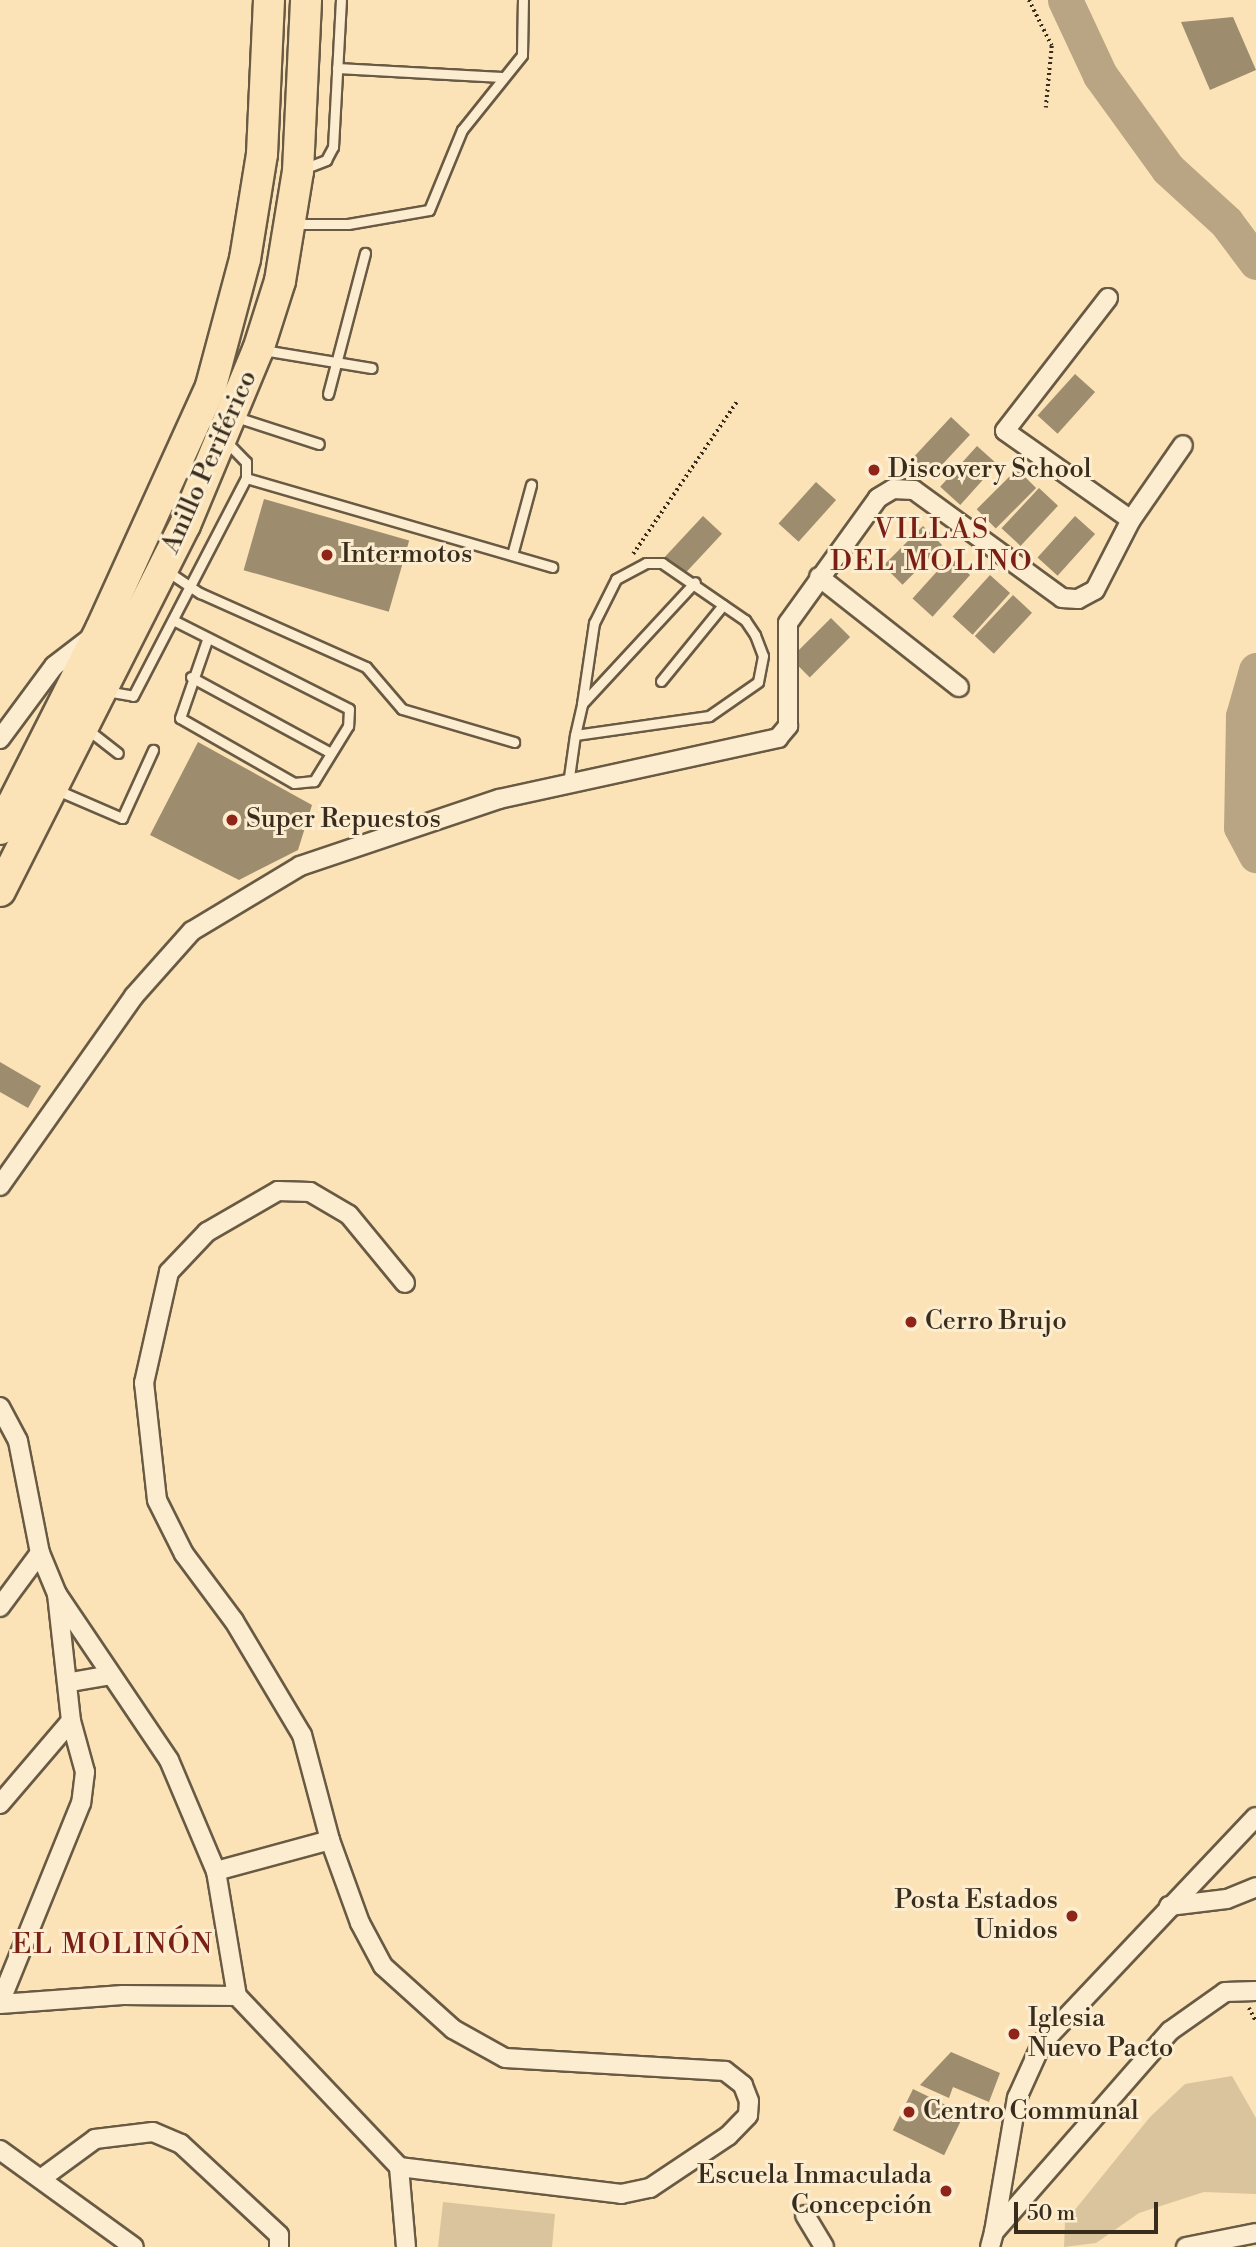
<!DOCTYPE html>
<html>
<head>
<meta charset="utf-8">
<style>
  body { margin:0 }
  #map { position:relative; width:1256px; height:2247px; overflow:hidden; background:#fbe3b7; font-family:"Libre Bodoni",serif }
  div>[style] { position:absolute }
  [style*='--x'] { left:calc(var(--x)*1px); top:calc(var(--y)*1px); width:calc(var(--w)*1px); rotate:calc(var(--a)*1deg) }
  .green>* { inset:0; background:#dac49d }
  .river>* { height:35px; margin:-17.5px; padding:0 17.5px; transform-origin:17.5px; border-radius:17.5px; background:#b9a583 }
  .building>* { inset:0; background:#9d8c6d; transform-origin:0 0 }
  .path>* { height:3.5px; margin-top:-1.75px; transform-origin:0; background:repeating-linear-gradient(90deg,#382d1d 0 2px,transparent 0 5.5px) }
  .roads { filter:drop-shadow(2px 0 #695a44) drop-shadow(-2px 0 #695a44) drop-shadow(0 2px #695a44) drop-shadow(0 -2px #695a44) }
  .service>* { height:9px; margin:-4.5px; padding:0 4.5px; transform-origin:4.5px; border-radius:4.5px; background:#fcedd0 }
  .minor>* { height:18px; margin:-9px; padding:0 9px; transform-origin:9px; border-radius:9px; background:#fcedd0 }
  .trunk>* { height:30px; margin:-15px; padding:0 15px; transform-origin:15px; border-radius:15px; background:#fbe3b7 }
  .dots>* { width:19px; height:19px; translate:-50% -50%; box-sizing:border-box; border:4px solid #fcedd0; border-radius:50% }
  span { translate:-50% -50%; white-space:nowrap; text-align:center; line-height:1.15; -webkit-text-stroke:6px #fcedd0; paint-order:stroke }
  .street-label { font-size:26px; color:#382d1d }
  .poi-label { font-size:26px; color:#382d1d }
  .left { translate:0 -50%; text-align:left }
  .right { translate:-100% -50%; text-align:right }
  .neighbourhood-label { font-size:28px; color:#7a1f14; letter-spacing:2px }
  .scale { position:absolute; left:1014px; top:2202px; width:144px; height:32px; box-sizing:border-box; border:4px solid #382d1d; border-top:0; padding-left:9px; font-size:21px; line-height:24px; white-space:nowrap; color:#382d1d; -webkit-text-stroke:5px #fcedd0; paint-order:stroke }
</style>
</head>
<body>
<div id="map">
  <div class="green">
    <div style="clip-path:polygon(1232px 2076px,1256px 2118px,1256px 2194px,1204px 2192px,1139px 2213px,1096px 2243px,1064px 2247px,1065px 2222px,1150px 2117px,1185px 2084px)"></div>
    <div style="clip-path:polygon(443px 2202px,555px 2214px,552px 2247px,438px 2247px)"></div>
  </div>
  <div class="river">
    <div style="--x:1065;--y:0;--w:83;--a:65"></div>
    <div style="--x:1100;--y:75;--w:116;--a:54.1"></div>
    <div style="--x:1168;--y:169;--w:79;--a:42.4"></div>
    <div style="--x:1226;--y:222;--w:50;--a:53.1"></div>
    <div style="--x:1256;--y:670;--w:48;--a:105.8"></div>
    <div style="--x:1243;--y:716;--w:111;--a:91"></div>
    <div style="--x:1241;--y:827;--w:32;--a:62"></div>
  </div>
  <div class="building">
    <div style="clip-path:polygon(1233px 17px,1256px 70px,1210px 90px,1181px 22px)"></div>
    <div style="left:1075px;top:374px;width:27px;height:56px;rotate:42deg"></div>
    <div style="left:951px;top:417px;width:26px;height:56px;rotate:43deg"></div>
    <div style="left:977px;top:446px;width:27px;height:55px;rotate:42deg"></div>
    <div style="left:1017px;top:469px;width:27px;height:57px;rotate:45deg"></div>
    <div style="left:816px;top:482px;width:27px;height:56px;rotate:42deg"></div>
    <div style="left:1039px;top:488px;width:26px;height:55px;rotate:43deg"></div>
    <div style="left:264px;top:499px;width:151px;height:74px;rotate:16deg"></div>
    <div style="left:703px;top:516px;width:26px;height:56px;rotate:43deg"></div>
    <div style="left:1075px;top:516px;width:27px;height:56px;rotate:42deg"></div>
    <div style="left:923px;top:526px;width:27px;height:56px;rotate:45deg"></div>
    <div style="left:950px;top:557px;width:27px;height:56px;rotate:42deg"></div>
    <div style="left:990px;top:575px;width:27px;height:56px;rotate:42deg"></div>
    <div style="left:1013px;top:595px;width:26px;height:56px;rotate:43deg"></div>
    <div style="left:831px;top:618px;width:27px;height:57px;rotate:45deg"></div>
    <div style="clip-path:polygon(198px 742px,312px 805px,298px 850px,239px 880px,150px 835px)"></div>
    <div style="clip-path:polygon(0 1062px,41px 1086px,28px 1108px,0 1092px)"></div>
    <div style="clip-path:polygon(951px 2052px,1000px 2073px,989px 2102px,953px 2087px,949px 2098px,920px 2085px)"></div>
    <div style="left:913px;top:2089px;width:57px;height:46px;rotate:26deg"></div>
  </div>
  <div class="path">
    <div style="--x:1029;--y:0;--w:51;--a:63.4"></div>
    <div style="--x:1052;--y:46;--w:62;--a:95.5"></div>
    <div style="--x:633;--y:554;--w:186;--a:-55.7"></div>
    <div style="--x:1249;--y:2008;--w:15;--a:62"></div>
  </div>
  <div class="roads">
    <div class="service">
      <div style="--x:337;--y:68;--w:165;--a:3.1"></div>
      <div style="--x:303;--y:169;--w:25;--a:-21"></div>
      <div style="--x:326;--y:160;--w:15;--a:-62"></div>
      <div style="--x:333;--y:147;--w:147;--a:-86.9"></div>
      <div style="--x:295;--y:224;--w:53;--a:0"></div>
      <div style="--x:348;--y:224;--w:82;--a:-9.8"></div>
      <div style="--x:429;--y:210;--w:87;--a:-67.6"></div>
      <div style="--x:462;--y:130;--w:96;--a:-51.3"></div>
      <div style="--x:522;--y:55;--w:55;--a:-89"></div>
      <div style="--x:263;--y:350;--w:110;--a:9.4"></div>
      <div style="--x:328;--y:394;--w:146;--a:-75.3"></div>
      <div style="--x:236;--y:417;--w:87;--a:18"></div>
      <div style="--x:246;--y:478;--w:319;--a:16.2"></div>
      <div style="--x:512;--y:555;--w:73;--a:-74.8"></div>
      <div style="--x:167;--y:571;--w:40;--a:34"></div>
      <div style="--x:200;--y:593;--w:182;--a:24"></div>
      <div style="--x:366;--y:667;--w:55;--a:49.4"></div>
      <div style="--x:402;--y:709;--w:117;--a:16.4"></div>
      <div style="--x:173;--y:620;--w:197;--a:26.8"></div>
      <div style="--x:349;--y:709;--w:17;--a:93"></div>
      <div style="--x:348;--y:726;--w:65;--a:121.7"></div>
      <div style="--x:314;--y:781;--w:20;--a:174"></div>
      <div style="--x:294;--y:783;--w:131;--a:-150.3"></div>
      <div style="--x:180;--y:718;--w:83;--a:-70.9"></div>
      <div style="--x:191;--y:677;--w:159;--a:28.5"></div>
      <div style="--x:661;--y:681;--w:98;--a:-50.8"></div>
      <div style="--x:106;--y:691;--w:27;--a:10"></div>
      <div style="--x:133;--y:696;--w:246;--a:-62.6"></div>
      <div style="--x:246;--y:478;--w:16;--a:-90"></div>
      <div style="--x:246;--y:462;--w:28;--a:-134"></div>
      <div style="--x:582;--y:704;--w:166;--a:-47.2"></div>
      <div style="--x:87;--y:729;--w:39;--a:38"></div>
      <div style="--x:568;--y:784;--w:49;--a:-81.9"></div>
      <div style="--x:575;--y:735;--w:32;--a:-77"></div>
      <div style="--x:582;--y:704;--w:82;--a:-81.6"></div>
      <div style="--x:594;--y:623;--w:49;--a:-63.4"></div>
      <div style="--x:616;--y:579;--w:34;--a:-28"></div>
      <div style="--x:646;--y:563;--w:16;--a:0"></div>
      <div style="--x:662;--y:563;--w:101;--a:34.5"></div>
      <div style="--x:745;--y:620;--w:18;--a:56"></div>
      <div style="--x:755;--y:635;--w:22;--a:69"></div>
      <div style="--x:763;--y:656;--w:26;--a:101"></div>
      <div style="--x:758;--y:682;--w:60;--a:145.2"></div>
      <div style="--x:709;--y:716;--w:135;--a:171.9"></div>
      <div style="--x:57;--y:790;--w:71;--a:23.3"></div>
      <div style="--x:122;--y:818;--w:75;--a:-65.5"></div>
    </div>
    <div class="minor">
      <div style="--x:1108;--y:298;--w:168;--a:127.8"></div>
      <div style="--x:1005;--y:431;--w:154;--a:35.2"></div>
      <div style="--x:819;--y:577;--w:178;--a:38.2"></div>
      <div style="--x:0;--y:739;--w:91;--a:-53.5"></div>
      <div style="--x:54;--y:666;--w:49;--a:-37.6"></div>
      <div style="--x:0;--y:1186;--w:232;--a:-54.8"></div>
      <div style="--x:134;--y:996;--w:87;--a:-48.3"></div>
      <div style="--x:192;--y:931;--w:126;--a:-31"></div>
      <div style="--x:300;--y:866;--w:210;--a:-18.6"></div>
      <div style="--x:499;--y:799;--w:286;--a:-12.3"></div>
      <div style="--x:778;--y:738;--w:16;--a:-50"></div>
      <div style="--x:788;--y:726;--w:103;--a:-90"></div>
      <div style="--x:788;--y:623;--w:154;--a:-54.2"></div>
      <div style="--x:878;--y:498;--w:17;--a:-31"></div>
      <div style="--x:893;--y:489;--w:21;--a:3"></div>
      <div style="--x:914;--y:490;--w:183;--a:36.1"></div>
      <div style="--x:1062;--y:598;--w:16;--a:4"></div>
      <div style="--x:1078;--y:599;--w:19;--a:-28"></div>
      <div style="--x:1095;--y:590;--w:79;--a:-62.8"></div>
      <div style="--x:1131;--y:520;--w:91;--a:-55.3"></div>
      <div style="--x:0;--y:1407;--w:38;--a:62"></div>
      <div style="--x:18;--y:1441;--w:114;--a:78.9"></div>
      <div style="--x:40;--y:1553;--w:44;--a:67.5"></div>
      <div style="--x:57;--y:1594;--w:128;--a:83.7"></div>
      <div style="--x:71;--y:1721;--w:53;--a:74.6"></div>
      <div style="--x:85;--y:1772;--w:31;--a:97"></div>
      <div style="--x:81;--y:1803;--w:215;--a:112.1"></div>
      <div style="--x:57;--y:1594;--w:200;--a:56"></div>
      <div style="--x:169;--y:1760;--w:121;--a:67.1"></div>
      <div style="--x:216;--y:1871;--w:127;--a:80.5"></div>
      <div style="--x:237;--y:1996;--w:236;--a:46.5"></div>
      <div style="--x:399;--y:2167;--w:80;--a:85"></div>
      <div style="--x:0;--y:1607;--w:67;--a:-53.5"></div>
      <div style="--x:71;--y:1682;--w:40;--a:-10"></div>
      <div style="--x:0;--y:1804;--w:109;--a:-49.5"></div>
      <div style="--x:216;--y:1871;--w:118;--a:-15.2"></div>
      <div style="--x:1169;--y:1906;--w:58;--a:-6.9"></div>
      <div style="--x:1227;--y:1899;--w:31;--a:-22"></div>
      <div style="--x:0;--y:2004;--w:123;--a:-4.2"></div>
      <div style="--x:123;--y:1995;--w:114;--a:0.5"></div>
      <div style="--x:0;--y:2150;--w:165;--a:35.9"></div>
      <div style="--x:399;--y:2167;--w:224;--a:6.9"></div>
      <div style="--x:621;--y:2194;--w:30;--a:-12"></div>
      <div style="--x:650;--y:2188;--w:94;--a:-33.7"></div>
      <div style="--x:728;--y:2136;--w:29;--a:-46"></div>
      <div style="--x:748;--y:2115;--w:14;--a:-86"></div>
      <div style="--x:749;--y:2101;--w:17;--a:-111"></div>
      <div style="--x:743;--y:2085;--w:23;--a:-142"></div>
      <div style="--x:725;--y:2071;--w:220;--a:-176.6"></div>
      <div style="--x:505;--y:2058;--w:60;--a:-150.9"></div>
      <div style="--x:453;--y:2029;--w:94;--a:-138"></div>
      <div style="--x:383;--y:1966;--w:49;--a:-118.1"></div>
      <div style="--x:360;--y:1923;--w:88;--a:-109.9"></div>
      <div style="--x:330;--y:1840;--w:109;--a:-104.9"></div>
      <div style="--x:302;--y:1735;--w:133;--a:-120.8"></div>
      <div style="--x:234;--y:1621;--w:84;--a:-126.7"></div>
      <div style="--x:184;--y:1554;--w:60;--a:-116.6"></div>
      <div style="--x:157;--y:1500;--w:118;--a:-96.3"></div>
      <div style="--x:144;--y:1383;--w:114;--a:-77.3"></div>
      <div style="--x:169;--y:1272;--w:55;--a:-46.5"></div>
      <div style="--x:207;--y:1232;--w:82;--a:-30"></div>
      <div style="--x:278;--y:1191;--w:32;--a:2"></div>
      <div style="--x:310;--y:1192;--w:45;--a:30.5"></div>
      <div style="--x:349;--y:1215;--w:88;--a:50.5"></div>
      <div style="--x:42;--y:2178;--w:66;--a:-36.3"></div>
      <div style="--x:95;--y:2139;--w:58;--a:-6.9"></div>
      <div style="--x:153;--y:2132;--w:30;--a:23"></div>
      <div style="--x:181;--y:2144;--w:134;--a:42.9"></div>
      <div style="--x:279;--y:2235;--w:12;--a:90"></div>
      <div style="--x:805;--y:2215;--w:37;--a:59"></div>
      <div style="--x:994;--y:2232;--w:136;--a:-80.3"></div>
      <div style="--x:1017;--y:2098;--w:60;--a:-65.6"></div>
      <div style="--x:1042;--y:2043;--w:311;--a:-46.6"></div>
      <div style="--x:990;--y:2247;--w:16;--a:-75"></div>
      <div style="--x:994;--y:2232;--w:267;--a:-48.8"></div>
      <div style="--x:1170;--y:2031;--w:67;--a:-35.3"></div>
      <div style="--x:1225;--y:1992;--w:31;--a:-2"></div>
      <div style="--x:1186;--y:2247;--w:71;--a:-11.3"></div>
    </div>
    <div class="trunk">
      <div style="--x:0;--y:829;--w:224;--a:-63.2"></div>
      <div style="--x:101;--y:629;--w:267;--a:-65.6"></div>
      <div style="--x:211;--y:386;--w:131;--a:-75"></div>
      <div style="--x:245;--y:259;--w:106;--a:-80.8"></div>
      <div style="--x:262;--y:154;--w:154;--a:-87.4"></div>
      <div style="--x:0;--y:891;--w:410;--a:-63.2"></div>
      <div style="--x:185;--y:525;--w:190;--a:-67.4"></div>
      <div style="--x:258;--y:350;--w:72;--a:-72.3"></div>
      <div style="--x:280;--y:281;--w:111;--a:-80.7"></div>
      <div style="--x:298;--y:171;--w:171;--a:-87.3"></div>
    </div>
  </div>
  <div class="dots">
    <div style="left:874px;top:470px;background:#8f2418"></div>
    <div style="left:327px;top:555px;background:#8f2418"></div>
    <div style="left:232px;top:820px;background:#8f2418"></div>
    <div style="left:911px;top:1322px;background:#8f2418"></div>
    <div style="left:1072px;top:1916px;background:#8f2418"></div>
    <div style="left:1014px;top:2034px;background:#8f2418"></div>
    <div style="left:909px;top:2112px;background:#8f2418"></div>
    <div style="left:946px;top:2191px;background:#8f2418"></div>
  </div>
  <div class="street-label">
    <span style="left:210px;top:462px;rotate:-66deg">Anillo Periférico</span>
  </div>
  <div class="poi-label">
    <span class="left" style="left:888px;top:470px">Discovery School</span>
    <span class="left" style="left:341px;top:555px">Intermotos</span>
    <span class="left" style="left:246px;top:820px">Super Repuestos</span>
    <span class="left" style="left:925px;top:1322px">Cerro Brujo</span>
    <span class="right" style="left:1058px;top:1916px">Posta Estados<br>Unidos</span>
    <span class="left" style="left:1028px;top:2034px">Iglesia<br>Nuevo Pacto</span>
    <span class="left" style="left:923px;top:2112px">Centro Communal</span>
    <span class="right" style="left:932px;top:2191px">Escuela Inmaculada<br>Concepción</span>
  </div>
  <div class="neighbourhood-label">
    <span style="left:932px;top:546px">VILLAS<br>DEL MOLINO</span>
    <span style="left:113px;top:1945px">EL MOLINÓN</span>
  </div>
  <div class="scale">50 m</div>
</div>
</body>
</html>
